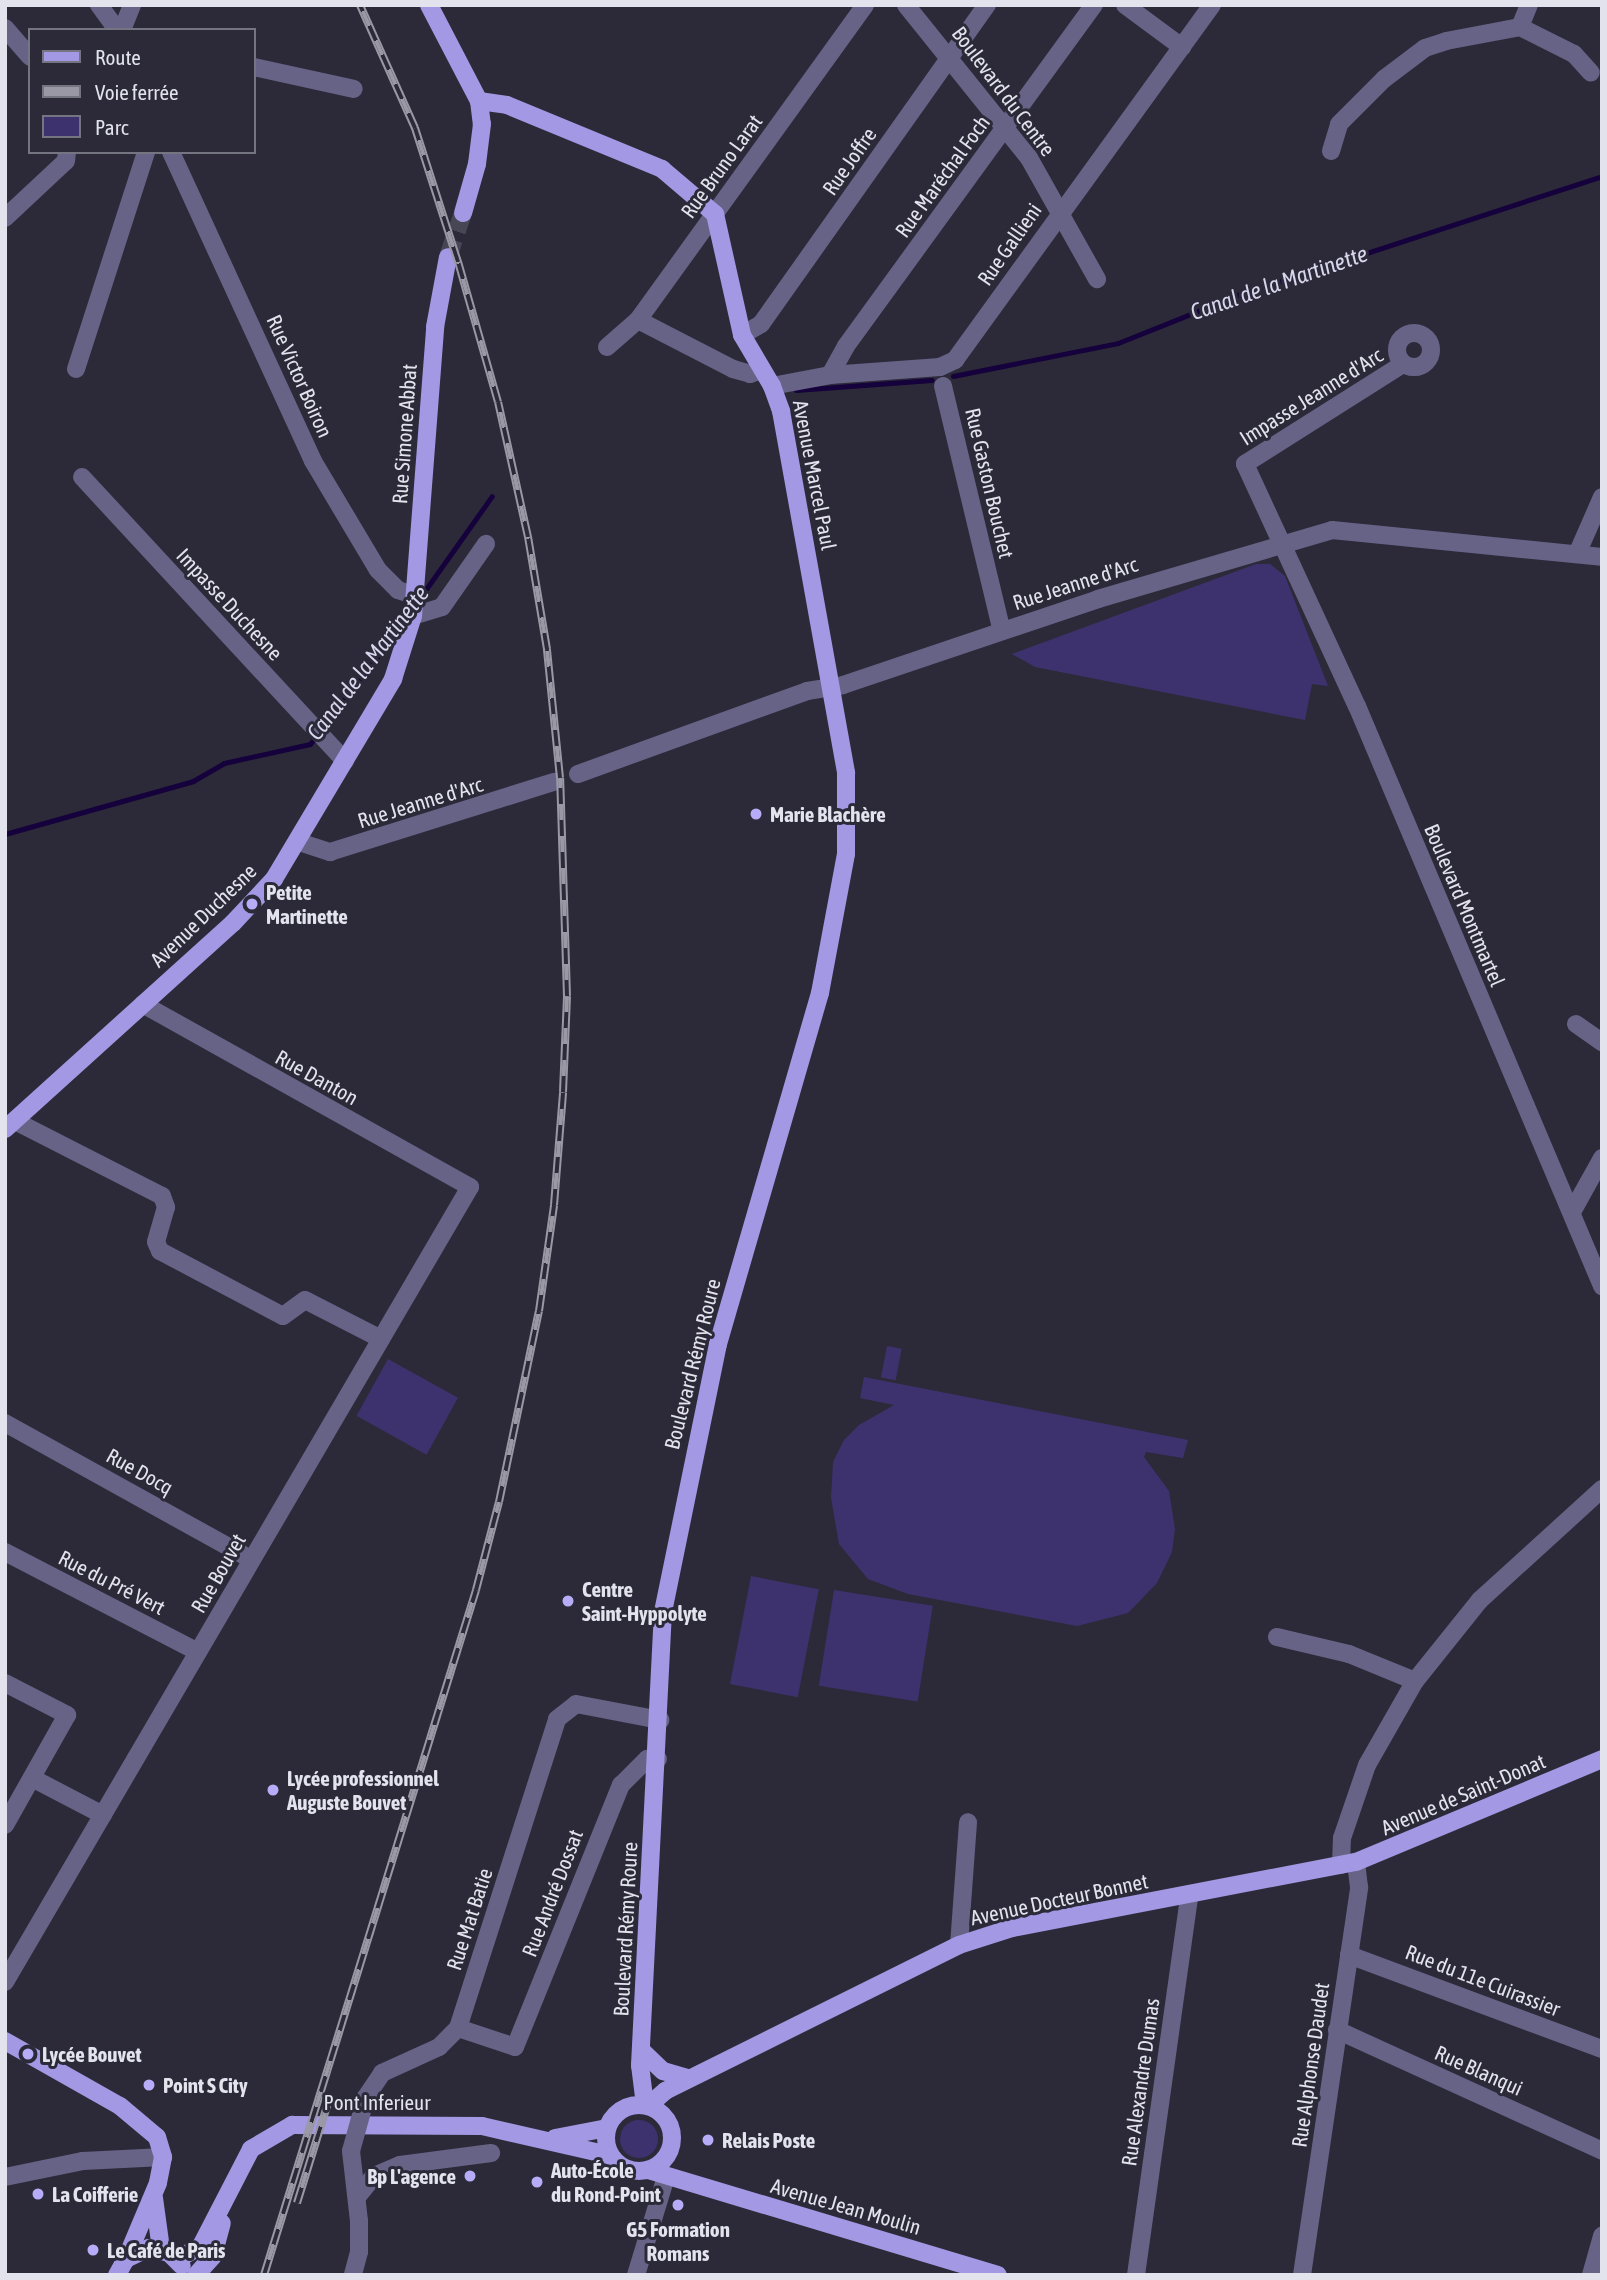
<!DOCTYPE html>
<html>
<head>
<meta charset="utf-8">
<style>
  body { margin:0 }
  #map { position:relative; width:1607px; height:2280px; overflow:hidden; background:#2c2a39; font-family:"Asap Condensed",sans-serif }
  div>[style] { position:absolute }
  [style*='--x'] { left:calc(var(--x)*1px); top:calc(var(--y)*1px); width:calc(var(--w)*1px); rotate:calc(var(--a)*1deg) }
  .green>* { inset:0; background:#3e326e; transform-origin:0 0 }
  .round { border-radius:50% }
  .stream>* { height:5px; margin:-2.5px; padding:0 2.5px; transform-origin:2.5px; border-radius:2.5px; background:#15013b }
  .major-tunnel>* { height:18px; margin-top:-9px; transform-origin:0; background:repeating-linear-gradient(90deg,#474654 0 18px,transparent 0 27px) }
  .minor>* { height:18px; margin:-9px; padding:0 9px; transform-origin:9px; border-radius:9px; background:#676387 }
  .minor>.ring { margin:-9px; padding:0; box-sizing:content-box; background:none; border:18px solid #676387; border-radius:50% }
  .major>* { height:18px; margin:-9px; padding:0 9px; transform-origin:9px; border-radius:9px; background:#a298e3 }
  .major>.ring { margin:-9px; padding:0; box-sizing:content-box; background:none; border:18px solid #a298e3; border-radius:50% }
  .rail>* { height:8px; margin-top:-4px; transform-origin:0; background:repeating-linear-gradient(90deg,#2c2a39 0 16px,#9998a4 0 32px); box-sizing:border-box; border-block:2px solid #9998a4 }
  .minor-bridge>* { height:18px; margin:-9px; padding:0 9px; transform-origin:9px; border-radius:9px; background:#676387 }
  .dots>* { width:19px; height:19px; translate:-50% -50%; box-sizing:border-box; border:4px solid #2c2a39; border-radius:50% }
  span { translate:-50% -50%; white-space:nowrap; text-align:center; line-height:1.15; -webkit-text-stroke:6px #2c2a39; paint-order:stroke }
  .street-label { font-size:21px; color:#e3e3ed }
  .poi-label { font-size:21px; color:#e3e3ed; font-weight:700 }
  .left { translate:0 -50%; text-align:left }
  .right { translate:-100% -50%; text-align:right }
  .water-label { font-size:23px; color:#d8d6ed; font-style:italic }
  .frame { position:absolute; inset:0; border:7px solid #e3e3ed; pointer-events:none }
  .legend { position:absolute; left:28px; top:28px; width:228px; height:126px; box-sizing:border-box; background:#2c2a39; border:2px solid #757481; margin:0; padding:9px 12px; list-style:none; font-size:21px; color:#e3e3ed }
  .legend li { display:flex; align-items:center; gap:14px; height:35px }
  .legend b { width:35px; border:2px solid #757481 }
</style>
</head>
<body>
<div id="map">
  <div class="green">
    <div style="clip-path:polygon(1256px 564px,1270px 564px,1285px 576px,1328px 686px,1312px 684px,1305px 720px,1035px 667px,1012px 654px)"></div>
    <div style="left:887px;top:1346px;width:15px;height:32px;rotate:11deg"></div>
    <div style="left:388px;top:1359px;width:80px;height:65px;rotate:29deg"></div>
    <div style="clip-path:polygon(864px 1377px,1188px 1440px,1183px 1458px,1146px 1452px,1144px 1457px,1169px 1491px,1175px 1529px,1172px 1552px,1157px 1583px,1128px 1613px,1077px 1626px,908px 1594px,868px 1579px,839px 1544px,831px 1498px,833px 1462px,844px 1440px,859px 1425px,894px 1405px,860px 1398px)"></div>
    <div style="left:751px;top:1576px;width:69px;height:110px;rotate:11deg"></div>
    <div style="left:834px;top:1590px;width:100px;height:97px;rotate:9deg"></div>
    <div class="round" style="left:620px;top:2120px;width:38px;height:38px"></div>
  </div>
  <div class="stream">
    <div style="--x:953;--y:376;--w:168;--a:-11.3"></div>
    <div style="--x:1118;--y:343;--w:129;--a:-21.8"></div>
    <div style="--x:1238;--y:295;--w:383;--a:-18.1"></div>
    <div style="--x:796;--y:390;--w:136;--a:-4.2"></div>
    <div style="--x:419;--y:599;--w:126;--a:-54.7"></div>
    <div style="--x:5;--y:834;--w:195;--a:-15.7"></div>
    <div style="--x:193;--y:781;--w:36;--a:-30"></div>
    <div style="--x:224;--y:763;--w:88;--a:-12.5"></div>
    <div style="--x:310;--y:744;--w:154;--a:-52.4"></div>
  </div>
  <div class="major-tunnel">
    <div style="--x:448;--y:257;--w:46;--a:-71.2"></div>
  </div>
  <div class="minor">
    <div style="--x:99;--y:5;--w:31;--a:54"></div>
    <div style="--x:906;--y:5;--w:196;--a:51.2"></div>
    <div style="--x:1029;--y:158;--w:139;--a:60.7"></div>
    <div style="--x:1125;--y:5;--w:71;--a:36.4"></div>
    <div style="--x:1520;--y:27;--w:24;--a:-68"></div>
    <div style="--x:5;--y:28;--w:38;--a:49"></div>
    <div style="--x:122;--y:30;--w:27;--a:-68"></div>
    <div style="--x:254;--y:67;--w:102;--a:12.4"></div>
    <div style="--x:1331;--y:151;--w:28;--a:-73"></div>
    <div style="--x:1339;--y:124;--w:64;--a:-45"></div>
    <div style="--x:1384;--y:79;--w:51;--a:-37.1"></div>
    <div style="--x:1425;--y:48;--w:22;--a:-18"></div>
    <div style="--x:1446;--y:41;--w:75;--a:-10.7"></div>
    <div style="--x:1520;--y:27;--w:60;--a:26.6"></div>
    <div style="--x:1574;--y:54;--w:25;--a:48"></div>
    <div style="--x:171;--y:152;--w:340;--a:65.3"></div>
    <div style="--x:313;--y:461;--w:127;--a:59.2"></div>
    <div style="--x:378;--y:570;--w:28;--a:45"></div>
    <div style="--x:398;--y:590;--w:18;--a:19"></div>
    <div style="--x:5;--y:218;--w:83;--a:-43.1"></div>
    <div style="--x:66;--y:161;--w:9;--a:-84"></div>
    <div style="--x:638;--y:320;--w:107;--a:27.3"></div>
    <div style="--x:733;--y:369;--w:18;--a:16"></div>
    <div style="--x:750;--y:374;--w:12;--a:-20"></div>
    <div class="ring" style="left:1397px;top:333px;width:16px;height:16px"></div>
    <div style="--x:742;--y:335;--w:22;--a:-30"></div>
    <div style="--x:761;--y:324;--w:391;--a:-54.7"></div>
    <div style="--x:607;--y:347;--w:41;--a:-41.1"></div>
    <div style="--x:638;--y:320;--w:388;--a:-54.2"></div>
    <div style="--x:1403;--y:364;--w:187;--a:147.7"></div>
    <div style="--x:1245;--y:464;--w:267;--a:65.2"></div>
    <div style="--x:1357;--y:706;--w:630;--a:67.1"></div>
    <div style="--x:76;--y:369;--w:228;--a:-72.1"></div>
    <div style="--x:830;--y:375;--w:33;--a:-61"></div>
    <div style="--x:846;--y:346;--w:422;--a:-54"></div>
    <div style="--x:772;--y:386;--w:59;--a:-10.7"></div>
    <div style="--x:830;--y:375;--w:110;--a:-4.2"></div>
    <div style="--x:940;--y:367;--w:17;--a:-25"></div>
    <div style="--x:955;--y:360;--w:438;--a:-54.1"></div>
    <div style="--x:943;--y:386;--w:252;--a:76.5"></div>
    <div style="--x:82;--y:477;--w:387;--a:47.2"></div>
    <div style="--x:1577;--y:554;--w:62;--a:-66.3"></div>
    <div style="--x:413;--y:616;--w:30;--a:-17"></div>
    <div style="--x:442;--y:607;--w:77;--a:-55.1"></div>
    <div style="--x:578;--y:774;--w:244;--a:-19.9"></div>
    <div style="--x:807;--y:691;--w:36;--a:-9"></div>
    <div style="--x:843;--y:685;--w:269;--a:-18.6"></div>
    <div style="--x:1098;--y:599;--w:244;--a:-16.4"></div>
    <div style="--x:1332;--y:530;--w:271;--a:5.7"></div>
    <div style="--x:299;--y:842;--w:33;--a:18"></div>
    <div style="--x:330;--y:852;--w:235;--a:-17.4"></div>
    <div style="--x:1576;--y:1024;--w:32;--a:35"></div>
    <div style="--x:15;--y:1121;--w:165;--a:27"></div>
    <div style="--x:162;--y:1196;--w:12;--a:70"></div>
    <div style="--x:166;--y:1207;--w:36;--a:106"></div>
    <div style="--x:156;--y:1242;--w:10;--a:66"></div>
    <div style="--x:160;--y:1251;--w:139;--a:27.9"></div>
    <div style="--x:283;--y:1316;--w:27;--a:-36"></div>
    <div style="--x:305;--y:1300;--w:85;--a:27.2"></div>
    <div style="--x:1572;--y:1212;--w:62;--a:-60.9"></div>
    <div style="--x:5;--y:1423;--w:282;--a:29"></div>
    <div style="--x:5;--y:1552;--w:217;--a:27.4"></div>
    <div style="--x:1277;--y:1637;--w:74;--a:13.3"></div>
    <div style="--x:1349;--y:1654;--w:71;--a:22.2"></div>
    <div style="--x:5;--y:1683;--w:70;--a:27.3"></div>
    <div style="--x:67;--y:1715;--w:126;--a:119.4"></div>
    <div style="--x:32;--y:1778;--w:80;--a:27.5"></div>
    <div style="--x:1341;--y:1865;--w:27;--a:-88"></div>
    <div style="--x:1342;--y:1838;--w:77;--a:-71.1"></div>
    <div style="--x:1367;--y:1765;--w:97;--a:-60.3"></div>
    <div style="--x:1415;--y:1681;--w:104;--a:-51.3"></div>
    <div style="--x:1480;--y:1600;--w:165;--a:-42.3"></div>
    <div style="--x:959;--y:1945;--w:123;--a:-85.8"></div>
    <div style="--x:1349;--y:1955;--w:270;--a:20.4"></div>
    <div style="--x:5;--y:1982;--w:921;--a:-59.68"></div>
    <div style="--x:470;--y:1187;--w:375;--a:-150.8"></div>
    <div style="--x:458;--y:2028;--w:60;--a:18.4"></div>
    <div style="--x:515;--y:2047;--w:283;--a:-68"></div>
    <div style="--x:621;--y:1785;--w:37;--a:-45"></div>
    <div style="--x:647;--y:1759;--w:11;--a:0"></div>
    <div style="--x:1337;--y:2030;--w:291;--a:24.5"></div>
    <div style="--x:366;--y:2097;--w:29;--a:-56"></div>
    <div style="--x:382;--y:2073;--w:63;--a:-24.5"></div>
    <div style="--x:439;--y:2047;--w:27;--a:-45"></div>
    <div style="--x:458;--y:2028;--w:324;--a:-72.2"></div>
    <div style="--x:557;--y:1719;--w:24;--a:-38"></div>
    <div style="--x:576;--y:1704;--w:86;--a:10.8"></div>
    <div style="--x:351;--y:2151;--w:70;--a:83.5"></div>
    <div style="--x:359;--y:2221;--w:31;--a:90"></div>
    <div style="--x:359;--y:2252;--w:24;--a:105"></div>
    <div style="--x:5;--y:2177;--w:80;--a:-11.6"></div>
    <div style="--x:83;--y:2161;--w:80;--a:-2.9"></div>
    <div style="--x:357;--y:2197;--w:27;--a:-51"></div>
    <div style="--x:374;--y:2176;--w:28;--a:-23"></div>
    <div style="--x:400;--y:2165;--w:92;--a:-7.5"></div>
    <div style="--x:636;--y:2275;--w:102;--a:-73"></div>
    <div style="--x:1136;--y:2275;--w:383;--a:-82"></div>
    <div style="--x:1302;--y:2275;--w:392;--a:-81.6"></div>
    <div style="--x:1359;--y:1887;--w:25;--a:-97"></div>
    <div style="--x:1591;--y:2275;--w:41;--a:-74.2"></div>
  </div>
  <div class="major">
    <div style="--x:429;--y:5;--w:108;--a:62.5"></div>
    <div style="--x:479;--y:101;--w:23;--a:83"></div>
    <div style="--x:482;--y:124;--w:40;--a:97.1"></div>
    <div style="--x:477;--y:164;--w:51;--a:105.9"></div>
    <div style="--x:479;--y:101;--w:28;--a:8"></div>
    <div style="--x:507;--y:105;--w:168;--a:22.4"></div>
    <div style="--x:662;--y:169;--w:70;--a:40.3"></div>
    <div style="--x:715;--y:214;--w:124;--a:77.4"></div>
    <div style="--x:742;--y:335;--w:59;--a:59.5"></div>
    <div style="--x:772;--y:386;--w:27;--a:70"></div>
    <div style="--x:781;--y:411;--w:368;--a:79.8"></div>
    <div style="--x:846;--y:773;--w:81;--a:90"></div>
    <div style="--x:846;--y:854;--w:141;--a:100.6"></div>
    <div style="--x:820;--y:993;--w:366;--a:106.2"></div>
    <div style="--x:718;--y:1344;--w:273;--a:101.6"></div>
    <div style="--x:663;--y:1611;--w:455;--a:92.9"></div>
    <div style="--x:640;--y:2065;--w:40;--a:82.9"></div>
    <div style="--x:5;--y:1129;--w:307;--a:-42.1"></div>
    <div style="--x:233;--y:923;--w:60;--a:-47"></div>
    <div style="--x:274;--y:879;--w:233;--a:-59.2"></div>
    <div style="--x:393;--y:679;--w:66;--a:-72.4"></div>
    <div style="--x:413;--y:616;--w:290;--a:-85.6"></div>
    <div style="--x:435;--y:327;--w:71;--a:-79.5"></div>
    <div style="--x:5;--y:2041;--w:132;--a:29.5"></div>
    <div style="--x:120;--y:2106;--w:48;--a:40"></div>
    <div style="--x:157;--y:2137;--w:21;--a:73"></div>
    <div style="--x:163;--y:2157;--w:26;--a:101"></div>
    <div style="--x:158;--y:2183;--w:82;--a:112.8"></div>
    <div style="--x:641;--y:2050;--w:30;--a:44"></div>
    <div style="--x:663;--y:2071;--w:26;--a:16"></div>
    <div class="ring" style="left:606px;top:2105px;width:48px;height:48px"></div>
    <div style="--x:648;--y:2106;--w:23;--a:-41"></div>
    <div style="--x:665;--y:2091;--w:328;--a:-26.4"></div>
    <div style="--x:959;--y:1945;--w:56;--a:-17.8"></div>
    <div style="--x:1012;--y:1928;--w:350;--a:-10.9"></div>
    <div style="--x:1356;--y:1862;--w:267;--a:-22.7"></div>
    <div style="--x:555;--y:2138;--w:53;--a:-10.9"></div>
    <div style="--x:648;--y:2170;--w:365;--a:16.7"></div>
    <div style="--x:154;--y:2198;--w:51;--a:82.2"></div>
    <div style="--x:177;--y:2259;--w:27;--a:-28"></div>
    <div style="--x:201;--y:2246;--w:109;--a:-62.7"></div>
    <div style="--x:251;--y:2149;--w:48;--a:-30.3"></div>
    <div style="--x:292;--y:2125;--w:190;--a:0.3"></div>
    <div style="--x:482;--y:2126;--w:130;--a:12.9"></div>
    <div style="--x:117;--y:2275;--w:18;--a:-61"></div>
    <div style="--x:126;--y:2259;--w:25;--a:-26"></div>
    <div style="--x:149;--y:2248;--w:21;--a:14"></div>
    <div style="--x:169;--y:2253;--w:18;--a:45"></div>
    <div style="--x:196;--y:2275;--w:25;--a:-48"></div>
    <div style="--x:213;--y:2256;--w:34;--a:-75"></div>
  </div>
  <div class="rail">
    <div style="--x:297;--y:2203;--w:105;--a:-72.8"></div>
    <div style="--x:264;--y:2275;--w:717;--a:-72.8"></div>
    <div style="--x:476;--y:1590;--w:91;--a:-75.4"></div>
    <div style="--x:499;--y:1502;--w:195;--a:-78.2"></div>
    <div style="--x:539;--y:1311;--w:107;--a:-81.9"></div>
    <div style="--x:554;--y:1205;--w:113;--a:-85.4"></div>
    <div style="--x:563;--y:1092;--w:96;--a:-87.6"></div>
    <div style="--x:567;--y:996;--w:218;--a:-91.8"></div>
    <div style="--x:560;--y:778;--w:130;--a:-95.8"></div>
    <div style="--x:547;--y:649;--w:114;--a:-99.6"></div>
    <div style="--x:528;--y:537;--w:138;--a:-102.5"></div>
    <div style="--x:498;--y:402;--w:146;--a:-105.9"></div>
    <div style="--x:458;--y:262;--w:141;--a:-107.8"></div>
    <div style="--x:415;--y:128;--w:135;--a:-114.1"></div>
  </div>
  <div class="minor-bridge">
    <div style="--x:351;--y:2151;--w:56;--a:-74.5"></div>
  </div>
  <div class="dots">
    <div style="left:756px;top:814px;background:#b6acf8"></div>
    <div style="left:252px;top:904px;background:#b6acf8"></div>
    <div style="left:568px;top:1601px;background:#b6acf8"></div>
    <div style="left:273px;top:1790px;background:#b6acf8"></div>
    <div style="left:28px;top:2054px;background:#b6acf8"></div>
    <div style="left:149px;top:2085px;background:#b6acf8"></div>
    <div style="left:708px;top:2140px;background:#b6acf8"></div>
    <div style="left:470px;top:2176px;background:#b6acf8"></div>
    <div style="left:537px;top:2182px;background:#b6acf8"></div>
    <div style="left:38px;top:2194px;background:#b6acf8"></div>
    <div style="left:678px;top:2205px;background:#b6acf8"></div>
    <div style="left:93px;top:2250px;background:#b6acf8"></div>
  </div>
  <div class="street-label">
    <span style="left:1004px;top:91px;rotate:53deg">Boulevard du Centre</span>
    <span style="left:849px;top:161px;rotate:-55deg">Rue Joffre</span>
    <span style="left:721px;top:166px;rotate:-54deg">Rue Bruno Larat</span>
    <span style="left:942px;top:176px;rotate:-54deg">Rue Maréchal Foch</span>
    <span style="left:1009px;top:244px;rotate:-55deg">Rue Gallieni</span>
    <span style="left:300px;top:376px;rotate:66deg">Rue Victor Boiron</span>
    <span style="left:1311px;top:396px;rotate:-32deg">Impasse Jeanne d'Arc</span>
    <span style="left:404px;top:434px;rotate:-86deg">Rue Simone Abbat</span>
    <span style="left:815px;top:475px;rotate:79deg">Avenue Marcel Paul</span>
    <span style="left:990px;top:483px;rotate:77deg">Rue Gaston Bouchet</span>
    <span style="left:1075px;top:583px;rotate:-18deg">Rue Jeanne d'Arc</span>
    <span style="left:230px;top:604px;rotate:47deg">Impasse Duchesne</span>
    <span style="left:420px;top:802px;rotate:-17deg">Rue Jeanne d'Arc</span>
    <span style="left:1465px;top:905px;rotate:67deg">Boulevard Montmartel</span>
    <span style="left:203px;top:915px;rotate:-44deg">Avenue Duchesne</span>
    <span style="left:317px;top:1077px;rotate:29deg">Rue Danton</span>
    <span style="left:692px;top:1364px;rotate:-76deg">Boulevard Rémy Roure</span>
    <span style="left:140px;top:1471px;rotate:29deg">Rue Docq</span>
    <span style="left:218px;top:1573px;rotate:-60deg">Rue Bouvet</span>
    <span style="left:112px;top:1582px;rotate:27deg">Rue du Pré Vert</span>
    <span style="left:1463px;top:1794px;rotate:-23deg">Avenue de Saint-Donat</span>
    <span style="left:552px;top:1893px;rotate:-69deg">Rue André Dossat</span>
    <span style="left:1059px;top:1899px;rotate:-12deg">Avenue Docteur Bonnet</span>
    <span style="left:469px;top:1919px;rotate:-72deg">Rue Mat Batie</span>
    <span style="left:625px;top:1929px;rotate:-87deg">Boulevard Rémy Roure</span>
    <span style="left:1483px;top:1980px;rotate:21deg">Rue du 11e Cuirassier</span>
    <span style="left:1310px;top:2065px;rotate:-82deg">Rue Alphonse Daudet</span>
    <span style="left:1479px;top:2070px;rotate:24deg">Rue Blanqui</span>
    <span style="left:1140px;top:2082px;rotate:-82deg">Rue Alexandre Dumas</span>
    <span style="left:377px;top:2102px">Pont Inferieur</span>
    <span style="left:846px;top:2206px;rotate:16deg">Avenue Jean Moulin</span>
  </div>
  <div class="poi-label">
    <span class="left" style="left:770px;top:814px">Marie Blachère</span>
    <span class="left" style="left:266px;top:904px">Petite<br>Martinette</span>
    <span class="left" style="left:582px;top:1601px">Centre<br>Saint-Hyppolyte</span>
    <span class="left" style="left:287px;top:1790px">Lycée professionnel<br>Auguste Bouvet</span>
    <span class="left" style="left:42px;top:2054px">Lycée Bouvet</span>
    <span class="left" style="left:163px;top:2085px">Point S City</span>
    <span class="left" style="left:722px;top:2140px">Relais Poste</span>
    <span class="left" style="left:551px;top:2182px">Auto-École<br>du Rond-Point</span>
    <span class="right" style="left:456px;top:2176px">Bp L'agence</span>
    <span class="left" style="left:52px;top:2194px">La Coifferie</span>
    <span style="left:678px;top:2241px">G5 Formation<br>Romans</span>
    <span class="left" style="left:107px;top:2250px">Le Café de Paris</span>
  </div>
  <div class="water-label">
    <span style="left:1279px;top:283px;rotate:-19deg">Canal de la Martinette</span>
    <span style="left:368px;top:663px;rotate:-53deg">Canal de la Martinette</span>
  </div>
  <div class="frame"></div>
  <ul class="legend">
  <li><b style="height:9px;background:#a298e3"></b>Route</li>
  <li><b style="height:9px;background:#9998a4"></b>Voie ferrée</li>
  <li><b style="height:19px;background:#3e326e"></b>Parc</li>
  </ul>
</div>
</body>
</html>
